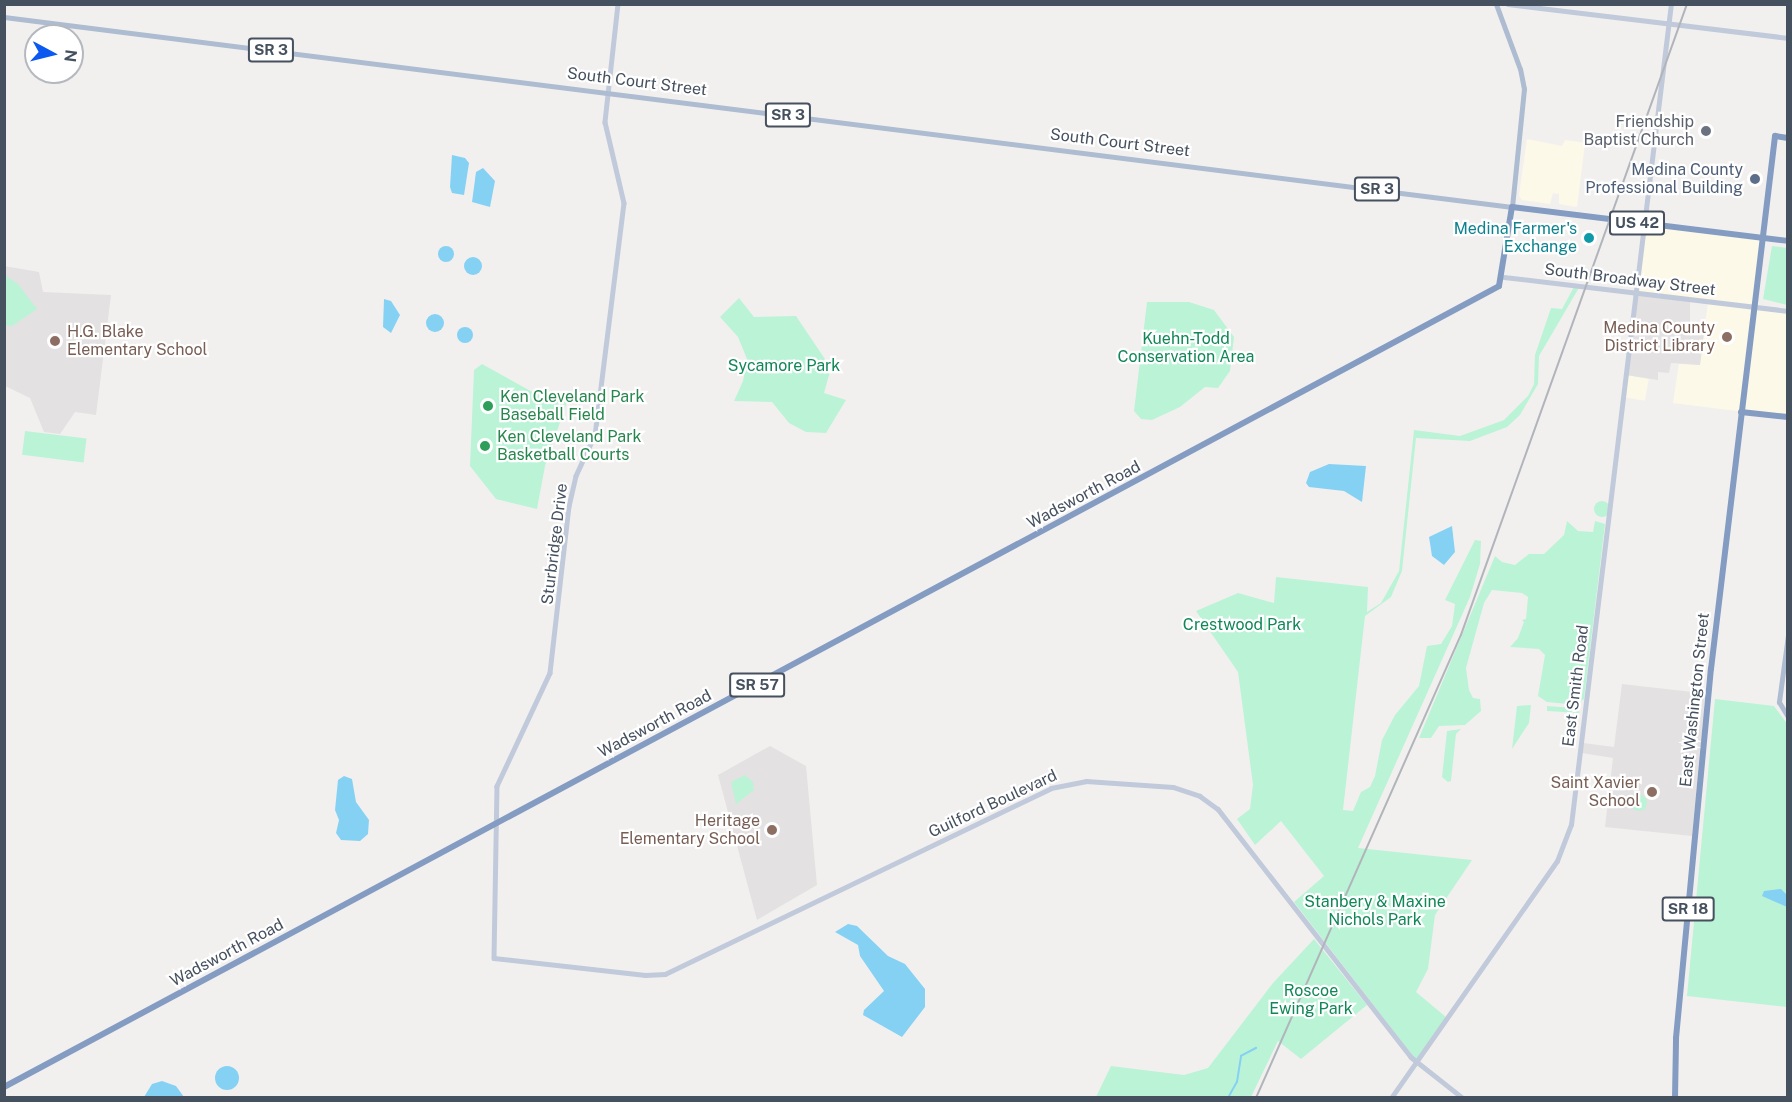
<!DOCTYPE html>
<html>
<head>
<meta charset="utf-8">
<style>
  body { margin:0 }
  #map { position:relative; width:1792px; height:1102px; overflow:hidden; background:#f2f0ef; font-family:"Public Sans",sans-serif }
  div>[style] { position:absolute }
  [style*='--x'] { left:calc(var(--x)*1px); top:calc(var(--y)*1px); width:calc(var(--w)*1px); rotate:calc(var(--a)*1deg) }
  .commercial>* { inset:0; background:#fdf9e8; transform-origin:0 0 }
  .education>* { inset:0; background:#e3e1e1 }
  .green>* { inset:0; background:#bbf3d6; transform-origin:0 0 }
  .round { border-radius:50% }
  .water>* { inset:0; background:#85d1f3 }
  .stream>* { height:1.5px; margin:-0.75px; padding:0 0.75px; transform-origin:0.75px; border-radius:0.75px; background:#85d1f3 }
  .secondary>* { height:4.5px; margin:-2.25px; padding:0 2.25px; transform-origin:2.25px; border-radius:2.25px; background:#c1cada }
  .primary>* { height:5px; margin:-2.5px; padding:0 2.5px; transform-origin:2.5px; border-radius:2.5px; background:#adbcd0 }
  .highway>* { height:6px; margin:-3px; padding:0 3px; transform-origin:3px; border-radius:3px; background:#849cc2 }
  .rail>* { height:1.5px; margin:-0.75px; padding:0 0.75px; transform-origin:0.75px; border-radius:0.75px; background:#b1b4bb }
  .dots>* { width:16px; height:16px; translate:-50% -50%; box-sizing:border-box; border:3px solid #fff; border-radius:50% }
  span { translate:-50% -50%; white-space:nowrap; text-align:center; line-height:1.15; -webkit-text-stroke:4.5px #fff; paint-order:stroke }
  .shield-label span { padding:2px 4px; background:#fff; border:2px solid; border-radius:4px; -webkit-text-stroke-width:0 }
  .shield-label { font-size:15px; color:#46515f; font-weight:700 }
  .street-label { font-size:16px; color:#46515f }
  .worship-label { font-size:16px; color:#5b616d }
  .right { translate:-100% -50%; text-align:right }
  .service-label { font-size:16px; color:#4e5e75 }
  .culture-label { font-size:16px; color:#0d838f }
  .education-label { font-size:16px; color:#785e54 }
  .left { translate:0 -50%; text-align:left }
  .park-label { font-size:16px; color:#108757 }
  .leisure-label { font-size:16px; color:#27864d }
  .frame { position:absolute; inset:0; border:6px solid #46515f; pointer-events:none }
  .north { position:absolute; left:24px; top:24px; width:60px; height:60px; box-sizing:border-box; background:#fff; border:2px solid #b5b9bf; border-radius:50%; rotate:97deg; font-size:16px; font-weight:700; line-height:24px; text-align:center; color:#46515f }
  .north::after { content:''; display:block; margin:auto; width:21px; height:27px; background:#0b59f0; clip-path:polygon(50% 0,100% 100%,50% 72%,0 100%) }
</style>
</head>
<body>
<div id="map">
  <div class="commercial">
    <div style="clip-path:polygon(1527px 139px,1562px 146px,1565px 140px,1585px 143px,1577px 207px,1559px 204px,1559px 194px,1553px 193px,1550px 204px,1522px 200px,1519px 196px)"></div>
    <div style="clip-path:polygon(1644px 224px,1762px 238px,1754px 307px,1787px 311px,1787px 417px,1673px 403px,1679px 364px,1700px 365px,1708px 302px,1636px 293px)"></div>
    <div style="left:1626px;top:375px;width:23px;height:22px;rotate:10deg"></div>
  </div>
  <div class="education">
    <div style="clip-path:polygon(4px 266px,39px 272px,43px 292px,111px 295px,96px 415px,75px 412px,60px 434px,44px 432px,30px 398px,5px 386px)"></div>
    <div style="clip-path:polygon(1636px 293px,1690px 299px,1690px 331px,1704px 333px,1700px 365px,1671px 363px,1669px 373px,1658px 372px,1658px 380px,1626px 375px)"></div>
    <div style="clip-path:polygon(1622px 684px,1701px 693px,1705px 697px,1692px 836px,1605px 827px,1613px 758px,1582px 753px,1583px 743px,1614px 747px)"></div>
    <div style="clip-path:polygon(770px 746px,806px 766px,817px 885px,757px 920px,718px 775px)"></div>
  </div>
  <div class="green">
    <div style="clip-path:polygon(1772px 246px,1787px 248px,1787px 305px,1763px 299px)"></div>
    <div style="clip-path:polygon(6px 276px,18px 284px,37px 309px,12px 326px,5px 325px)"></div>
    <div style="clip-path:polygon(1575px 285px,1580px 286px,1539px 356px,1538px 384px,1520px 415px,1507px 427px,1470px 441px,1416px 438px,1402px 571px,1391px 597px,1365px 616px,1343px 810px,1353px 811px,1361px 792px,1370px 787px,1375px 776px,1382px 740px,1395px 715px,1419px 686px,1427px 646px,1441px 644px,1452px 626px,1455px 604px,1445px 600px,1475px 540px,1481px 541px,1480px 564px,1470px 597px,1358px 848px,1472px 860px,1435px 915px,1428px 969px,1416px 992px,1446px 1017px,1416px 1060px,1294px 902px,1324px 876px,1281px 821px,1255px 845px,1237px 819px,1250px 809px,1253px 785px,1238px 672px,1196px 611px,1238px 593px,1274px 603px,1276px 577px,1368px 587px,1367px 612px,1381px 603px,1399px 571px,1414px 430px,1460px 436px,1504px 420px,1528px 396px,1534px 384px,1535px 355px,1551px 308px,1562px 309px)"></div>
    <div style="clip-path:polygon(739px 298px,754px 317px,796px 316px,831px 368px,824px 393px,846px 400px,826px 433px,806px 432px,789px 423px,772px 402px,734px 401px,743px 381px,747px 359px,738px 337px,720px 317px)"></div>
    <div style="clip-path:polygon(1147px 302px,1189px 302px,1214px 310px,1234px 337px,1230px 371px,1218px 388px,1205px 387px,1180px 407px,1152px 420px,1141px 419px,1134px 411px)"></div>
    <div style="clip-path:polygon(482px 364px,536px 394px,567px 402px,545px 466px,537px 509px,496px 499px,470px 466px,474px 370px)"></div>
    <div style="left:25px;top:431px;width:62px;height:24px;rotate:7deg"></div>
    <div class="round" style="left:1594px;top:501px;width:16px;height:16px"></div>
    <div style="clip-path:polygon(1567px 521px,1578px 531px,1593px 532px,1595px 521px,1605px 524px,1584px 699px,1577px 705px,1547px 702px,1538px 696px,1545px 655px,1539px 649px,1510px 647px,1518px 638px,1524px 622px,1522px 620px,1526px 619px,1528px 597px,1522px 593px,1492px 590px,1484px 603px,1466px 668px,1469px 690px,1473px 698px,1480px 699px,1481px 711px,1465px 725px,1439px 726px,1431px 738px,1419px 738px,1495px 556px,1502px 562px,1515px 565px,1529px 554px,1544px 554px,1564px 535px)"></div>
    <div style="clip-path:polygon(1715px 699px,1774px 706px,1788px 725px,1787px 1007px,1687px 996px)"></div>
    <div style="clip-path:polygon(1531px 705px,1529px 723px,1512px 749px,1517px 706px)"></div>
    <div style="clip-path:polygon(1547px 706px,1575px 708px,1580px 713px,1547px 711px)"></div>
    <div style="clip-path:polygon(1461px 729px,1456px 734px,1451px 781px,1448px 782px,1442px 777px,1447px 731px)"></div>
    <div style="clip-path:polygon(745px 775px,753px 782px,754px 790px,736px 804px,731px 782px)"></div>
    <div class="round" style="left:1631px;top:795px;width:16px;height:16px"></div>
    <div style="clip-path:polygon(1314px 939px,1367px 1005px,1301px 1059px,1278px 1041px,1251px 1097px,1096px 1097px,1111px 1066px,1184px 1075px,1208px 1068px,1273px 983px)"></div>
  </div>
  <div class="water">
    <div style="clip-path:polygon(452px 155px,465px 158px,469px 163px,464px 195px,452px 193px,450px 187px)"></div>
    <div style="clip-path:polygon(483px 168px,495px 181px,490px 207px,472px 202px,476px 172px)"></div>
    <div class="round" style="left:438px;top:246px;width:16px;height:16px"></div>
    <div class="round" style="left:464px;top:257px;width:18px;height:18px"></div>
    <div style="clip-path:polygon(384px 299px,391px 301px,400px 315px,391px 333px,383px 327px)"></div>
    <div class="round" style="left:426px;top:314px;width:18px;height:18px"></div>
    <div class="round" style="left:457px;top:327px;width:16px;height:16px"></div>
    <div style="clip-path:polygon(1329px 464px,1366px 466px,1362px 502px,1344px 491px,1309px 487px,1306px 483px,1310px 472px)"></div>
    <div style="clip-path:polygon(1452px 526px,1455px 552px,1444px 565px,1432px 556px,1429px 537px)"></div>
    <div style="clip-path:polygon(344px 776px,352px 779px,356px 802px,369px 820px,368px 834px,360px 841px,341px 840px,336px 833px,339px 820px,335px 810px,338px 780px)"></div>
    <div style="clip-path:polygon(1781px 889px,1787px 895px,1787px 907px,1762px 896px,1764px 891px)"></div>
    <div style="clip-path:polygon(848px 924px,857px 926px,888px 956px,905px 964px,925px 989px,925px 1007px,902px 1037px,863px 1015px,864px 1010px,884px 991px,860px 956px,858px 945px,835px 932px)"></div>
    <div class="round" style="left:215px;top:1066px;width:24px;height:24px"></div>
    <div style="clip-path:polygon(162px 1081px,176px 1086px,184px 1097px,144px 1097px,152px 1084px)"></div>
  </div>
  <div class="stream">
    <div style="--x:1228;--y:1098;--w:18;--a:-61"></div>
    <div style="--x:1237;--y:1082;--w:26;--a:-81"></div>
    <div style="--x:1241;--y:1056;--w:17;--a:-28"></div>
  </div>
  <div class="secondary">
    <div style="--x:618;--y:4;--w:119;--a:96.3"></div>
    <div style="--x:605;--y:122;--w:83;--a:76.8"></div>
    <div style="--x:624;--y:203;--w:234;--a:97.1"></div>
    <div style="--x:595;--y:435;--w:45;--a:114.9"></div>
    <div style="--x:576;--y:476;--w:31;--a:103"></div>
    <div style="--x:569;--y:506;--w:168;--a:96.5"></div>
    <div style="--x:550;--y:673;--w:125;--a:115.1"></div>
    <div style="--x:497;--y:786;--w:172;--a:91"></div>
    <div style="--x:494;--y:958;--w:152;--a:6.4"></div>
    <div style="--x:645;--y:975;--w:20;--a:-3"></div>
    <div style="--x:665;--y:974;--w:428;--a:-25.7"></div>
    <div style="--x:1051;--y:788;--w:36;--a:-11"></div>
    <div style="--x:1086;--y:781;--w:87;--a:3.9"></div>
    <div style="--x:1173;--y:787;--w:28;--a:18"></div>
    <div style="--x:1200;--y:796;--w:22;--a:36"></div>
    <div style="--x:1218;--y:809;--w:314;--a:52.1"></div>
    <div style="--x:1411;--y:1057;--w:66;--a:38.3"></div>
    <div style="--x:1508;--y:4;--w:282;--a:6.9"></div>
    <div style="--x:1504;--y:277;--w:286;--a:6.8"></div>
    <div style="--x:1391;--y:1098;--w:289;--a:-55"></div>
    <div style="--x:1557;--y:861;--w:39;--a:-69"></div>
    <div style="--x:1571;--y:825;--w:827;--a:-83.06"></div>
  </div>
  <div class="primary">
    <div style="--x:4;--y:17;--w:1520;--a:7.18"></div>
    <div style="--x:1512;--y:207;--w:119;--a:-84.2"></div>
    <div style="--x:1524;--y:89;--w:20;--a:-101"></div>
    <div style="--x:1520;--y:69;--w:69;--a:-110.3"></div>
    <div style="--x:1788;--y:635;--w:68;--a:97.7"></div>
    <div style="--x:1779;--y:702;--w:17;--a:59"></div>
  </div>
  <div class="highway">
    <div style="--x:1741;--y:412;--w:47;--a:6.1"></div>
    <div style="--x:4;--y:1087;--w:1696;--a:-28.18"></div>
    <div style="--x:1499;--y:286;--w:80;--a:-80.7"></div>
    <div style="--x:1512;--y:207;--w:278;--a:7"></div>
    <div style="--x:1675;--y:1098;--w:60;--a:-89"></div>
    <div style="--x:1676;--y:1038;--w:371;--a:-84.6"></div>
    <div style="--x:1711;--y:669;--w:537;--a:-83.15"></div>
    <div style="--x:1775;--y:136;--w:13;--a:9"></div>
  </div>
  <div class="rail">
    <div style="--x:1256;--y:1098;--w:506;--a:-66.12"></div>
    <div style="--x:1461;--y:635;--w:670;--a:-70.29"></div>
  </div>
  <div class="dots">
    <div style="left:1706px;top:131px;background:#6b7280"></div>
    <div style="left:1755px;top:179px;background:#5c6f8a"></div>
    <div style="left:1589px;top:238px;background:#0f9aa8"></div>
    <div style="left:1727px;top:337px;background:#8d6e63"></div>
    <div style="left:55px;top:341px;background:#8d6e63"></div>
    <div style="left:488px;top:406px;background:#2e9e5b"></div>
    <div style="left:485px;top:446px;background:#2e9e5b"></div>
    <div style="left:1652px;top:792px;background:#8d6e63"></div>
    <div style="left:772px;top:830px;background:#8d6e63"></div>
  </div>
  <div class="shield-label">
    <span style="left:271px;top:50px">SR 3</span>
    <span style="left:788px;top:115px">SR 3</span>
    <span style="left:1377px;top:189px">SR 3</span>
    <span style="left:1637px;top:223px">US 42</span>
    <span style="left:757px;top:685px">SR 57</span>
    <span style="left:1688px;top:909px">SR 18</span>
  </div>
  <div class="street-label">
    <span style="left:637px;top:82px;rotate:7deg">South Court Street</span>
    <span style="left:1120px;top:143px;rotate:7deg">South Court Street</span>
    <span style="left:1630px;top:280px;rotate:7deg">South Broadway Street</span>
    <span style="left:1084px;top:495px;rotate:-28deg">Wadsworth Road</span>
    <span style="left:555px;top:544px;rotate:-83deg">Sturbridge Drive</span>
    <span style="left:1576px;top:686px;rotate:-83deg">East Smith Road</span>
    <span style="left:1695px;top:700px;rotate:-84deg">East Washington Street</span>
    <span style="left:655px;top:724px;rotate:-28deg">Wadsworth Road</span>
    <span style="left:993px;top:804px;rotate:-25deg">Guilford Boulevard</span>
    <span style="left:227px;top:953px;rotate:-28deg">Wadsworth Road</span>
  </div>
  <div class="worship-label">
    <span class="right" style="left:1694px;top:131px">Friendship<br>Baptist Church</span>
  </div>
  <div class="service-label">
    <span class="right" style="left:1743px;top:179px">Medina County<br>Professional Building</span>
  </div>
  <div class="culture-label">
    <span class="right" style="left:1577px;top:238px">Medina Farmer's<br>Exchange</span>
  </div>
  <div class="education-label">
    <span class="right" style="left:1715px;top:337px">Medina County<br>District Library</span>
    <span class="left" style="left:67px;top:341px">H.G. Blake<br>Elementary School</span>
    <span class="right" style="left:1640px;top:792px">Saint Xavier<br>School</span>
    <span class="right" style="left:760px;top:830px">Heritage<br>Elementary School</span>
  </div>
  <div class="park-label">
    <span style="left:1186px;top:348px">Kuehn-Todd<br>Conservation Area</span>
    <span style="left:784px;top:366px">Sycamore Park</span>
    <span style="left:1242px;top:625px">Crestwood Park</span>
    <span style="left:1375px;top:911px">Stanbery &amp; Maxine<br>Nichols Park</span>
    <span style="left:1311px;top:1000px">Roscoe<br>Ewing Park</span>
  </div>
  <div class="leisure-label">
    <span class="left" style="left:500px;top:406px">Ken Cleveland Park<br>Baseball Field</span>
    <span class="left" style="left:497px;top:446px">Ken Cleveland Park<br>Basketball Courts</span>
  </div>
  <div class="frame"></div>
  <div class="north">N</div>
</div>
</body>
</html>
